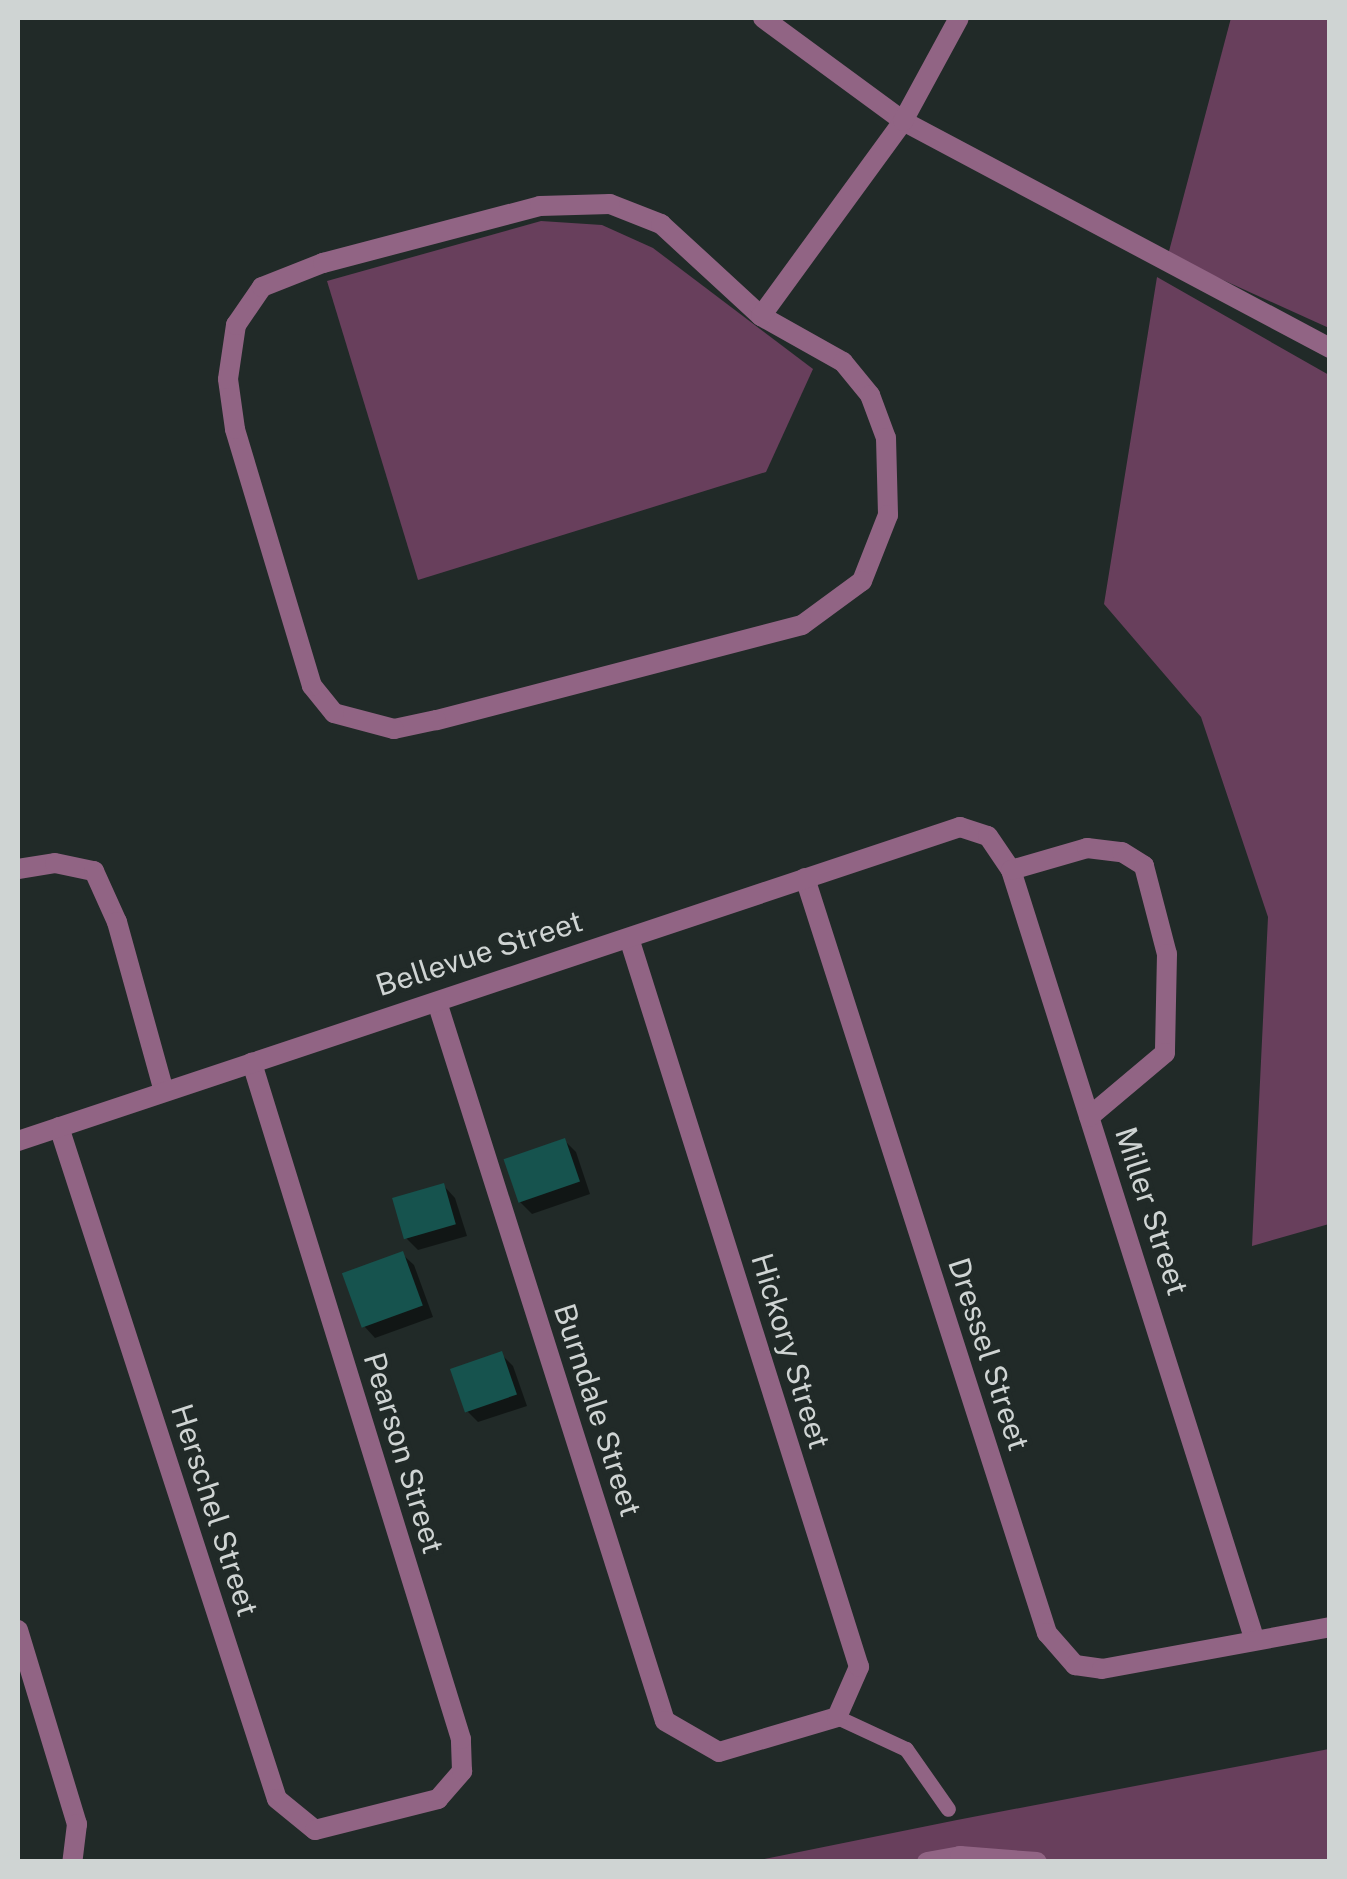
<!DOCTYPE html>
<html>
<head>
<meta charset="utf-8">
<style>
  body { margin:0 }
  #map { position:relative; width:1347px; height:1879px; overflow:hidden; background:#212a28; font-family:"Public Sans",sans-serif }
  div>[style] { position:absolute }
  [style*='--x'] { left:calc(var(--x)*1px); top:calc(var(--y)*1px); width:calc(var(--w)*1px); rotate:calc(var(--a)*1deg) }
  .green>* { inset:0; background:#683f5c }
  .shadow>* { inset:0; background:#0007 }
  .building>* { inset:0; background:#16534e; transform-origin:0 0 }
  .lane>* { height:15px; margin:-7.5px; padding:0 7.5px; transform-origin:7.5px; border-radius:7.5px; background:#916484 }
  .street>* { height:20px; margin:-10px; padding:0 10px; transform-origin:10px; border-radius:10px; background:#916484 }
  span { translate:-50% -50%; white-space:nowrap; text-align:center; line-height:1.15; -webkit-text-stroke:9px #212a28; paint-order:stroke }
  .street-label { font-size:30px; color:#cfd4d3 }
  .frame { position:absolute; inset:0; border:20px solid #cfd4d3; pointer-events:none }
</style>
</head>
<body>
<div id="map">
  <div class="green">
    <div style="clip-path:polygon(1231px 18px,1329px 18px,1329px 328px,1168px 255px)"></div>
    <div style="clip-path:polygon(541px 221px,602px 225px,653px 248px,813px 369px,766px 472px,418px 580px,327px 281px)"></div>
    <div style="clip-path:polygon(1157px 277px,1329px 375px,1329px 1224px,1252px 1246px,1268px 917px,1201px 717px,1104px 604px)"></div>
    <div style="clip-path:polygon(1329px 1749px,1329px 1861px,750px 1862px,957px 1820px)"></div>
  </div>
  <div class="shadow">
    <div style="clip-path:polygon(564px 1140px,576px 1152px,590px 1194px,532px 1214px,520px 1202px)"></div>
    <div style="clip-path:polygon(444px 1186px,455px 1198px,467px 1236px,418px 1250px,406px 1238px)"></div>
    <div style="clip-path:polygon(402px 1254px,414px 1265px,433px 1317px,375px 1338px,364px 1326px)"></div>
    <div style="clip-path:polygon(501px 1354px,513px 1366px,527px 1406px,478px 1422px,466px 1410px)"></div>
  </div>
  <div class="building">
    <div style="left:565px;top:1138px;width:46px;height:65px;rotate:71deg"></div>
    <div style="left:444px;top:1183px;width:43px;height:54px;rotate:74deg"></div>
    <div style="left:403px;top:1251px;width:58px;height:65px;rotate:70deg"></div>
    <div style="left:502px;top:1351px;width:46px;height:55px;rotate:71deg"></div>
  </div>
  <div class="lane">
    <div style="--x:837;--y:1717;--w:76;--a:24.9"></div>
    <div style="--x:906;--y:1749;--w:73;--a:55"></div>
  </div>
  <div class="street">
    <div style="--x:763;--y:18;--w:174;--a:36.3"></div>
    <div style="--x:903;--y:121;--w:484;--a:28"></div>
    <div style="--x:610;--y:204;--w:55;--a:21.4"></div>
    <div style="--x:661;--y:224;--w:136;--a:42.6"></div>
    <div style="--x:761;--y:316;--w:94;--a:29.3"></div>
    <div style="--x:843;--y:362;--w:43;--a:50.7"></div>
    <div style="--x:870;--y:395;--w:46;--a:69.6"></div>
    <div style="--x:886;--y:438;--w:77;--a:88.5"></div>
    <div style="--x:888;--y:515;--w:71;--a:111.5"></div>
    <div style="--x:862;--y:581;--w:74;--a:143.7"></div>
    <div style="--x:802;--y:625;--w:378;--a:165.4"></div>
    <div style="--x:436;--y:720;--w:43;--a:167.9"></div>
    <div style="--x:394;--y:729;--w:62;--a:-165.1"></div>
    <div style="--x:334;--y:713;--w:35;--a:-129"></div>
    <div style="--x:312;--y:686;--w:268;--a:-106.7"></div>
    <div style="--x:235;--y:429;--w:50;--a:-98"></div>
    <div style="--x:228;--y:379;--w:55;--a:-81.6"></div>
    <div style="--x:236;--y:325;--w:46;--a:-55.6"></div>
    <div style="--x:262;--y:287;--w:66;--a:-21.5"></div>
    <div style="--x:323;--y:263;--w:224;--a:-14.7"></div>
    <div style="--x:540;--y:206;--w:70;--a:-1.6"></div>
    <div style="--x:761;--y:316;--w:241;--a:-53.9"></div>
    <div style="--x:903;--y:121;--w:117;--a:-61.5"></div>
    <div style="--x:960;--y:827;--w:29;--a:18"></div>
    <div style="--x:988;--y:836;--w:41;--a:55.9"></div>
    <div style="--x:1011;--y:870;--w:806;--a:72.44"></div>
    <div style="--x:18;--y:869;--w:37;--a:-9"></div>
    <div style="--x:55;--y:863;--w:40;--a:12"></div>
    <div style="--x:94;--y:871;--w:56;--a:65.7"></div>
    <div style="--x:117;--y:922;--w:172;--a:74.5"></div>
    <div style="--x:1011;--y:870;--w:79;--a:-16.1"></div>
    <div style="--x:1087;--y:848;--w:35;--a:7"></div>
    <div style="--x:1122;--y:852;--w:26;--a:32"></div>
    <div style="--x:1144;--y:866;--w:91;--a:75.4"></div>
    <div style="--x:1167;--y:954;--w:99;--a:91.2"></div>
    <div style="--x:1165;--y:1053;--w:99;--a:139.9"></div>
    <div style="--x:805;--y:878;--w:793;--a:72.23"></div>
    <div style="--x:1047;--y:1633;--w:43;--a:48.8"></div>
    <div style="--x:1075;--y:1665;--w:27;--a:8"></div>
    <div style="--x:1102;--y:1669;--w:232;--a:-10.4"></div>
    <div style="--x:437;--y:1002;--w:754;--a:72.41"></div>
    <div style="--x:665;--y:1721;--w:62;--a:29.9"></div>
    <div style="--x:719;--y:1752;--w:123;--a:-16.5"></div>
    <div style="--x:837;--y:1717;--w:55;--a:-66.3"></div>
    <div style="--x:859;--y:1667;--w:764;--a:-107.51"></div>
    <div style="--x:59;--y:1127;--w:706;--a:72.03"></div>
    <div style="--x:277;--y:1799;--w:49;--a:39.2"></div>
    <div style="--x:315;--y:1830;--w:127;--a:-14.1"></div>
    <div style="--x:438;--y:1799;--w:37;--a:-49"></div>
    <div style="--x:462;--y:1771;--w:32;--a:-92"></div>
    <div style="--x:461;--y:1739;--w:708;--a:-107.18"></div>
    <div style="--x:18;--y:1141;--w:993;--a:-18.43"></div>
    <div style="--x:18;--y:1630;--w:203;--a:73.1"></div>
    <div style="--x:77;--y:1824;--w:38;--a:97"></div>
    <div style="--x:927;--y:1862;--w:34;--a:-10"></div>
    <div style="--x:960;--y:1856;--w:77;--a:4.5"></div>
  </div>
  <div class="street-label">
    <span style="left:479px;top:953px;rotate:-18deg">Bellevue Street</span>
    <span style="left:1152px;top:1211px;rotate:72deg">Miller Street</span>
    <span style="left:791px;top:1351px;rotate:73deg">Hickory Street</span>
    <span style="left:989px;top:1354px;rotate:72deg">Dressel Street</span>
    <span style="left:598px;top:1410px;rotate:72deg">Burndale Street</span>
    <span style="left:404px;top:1453px;rotate:73deg">Pearson Street</span>
    <span style="left:215px;top:1510px;rotate:72deg">Herschel Street</span>
  </div>
  <div class="frame"></div>
</div>
</body>
</html>
